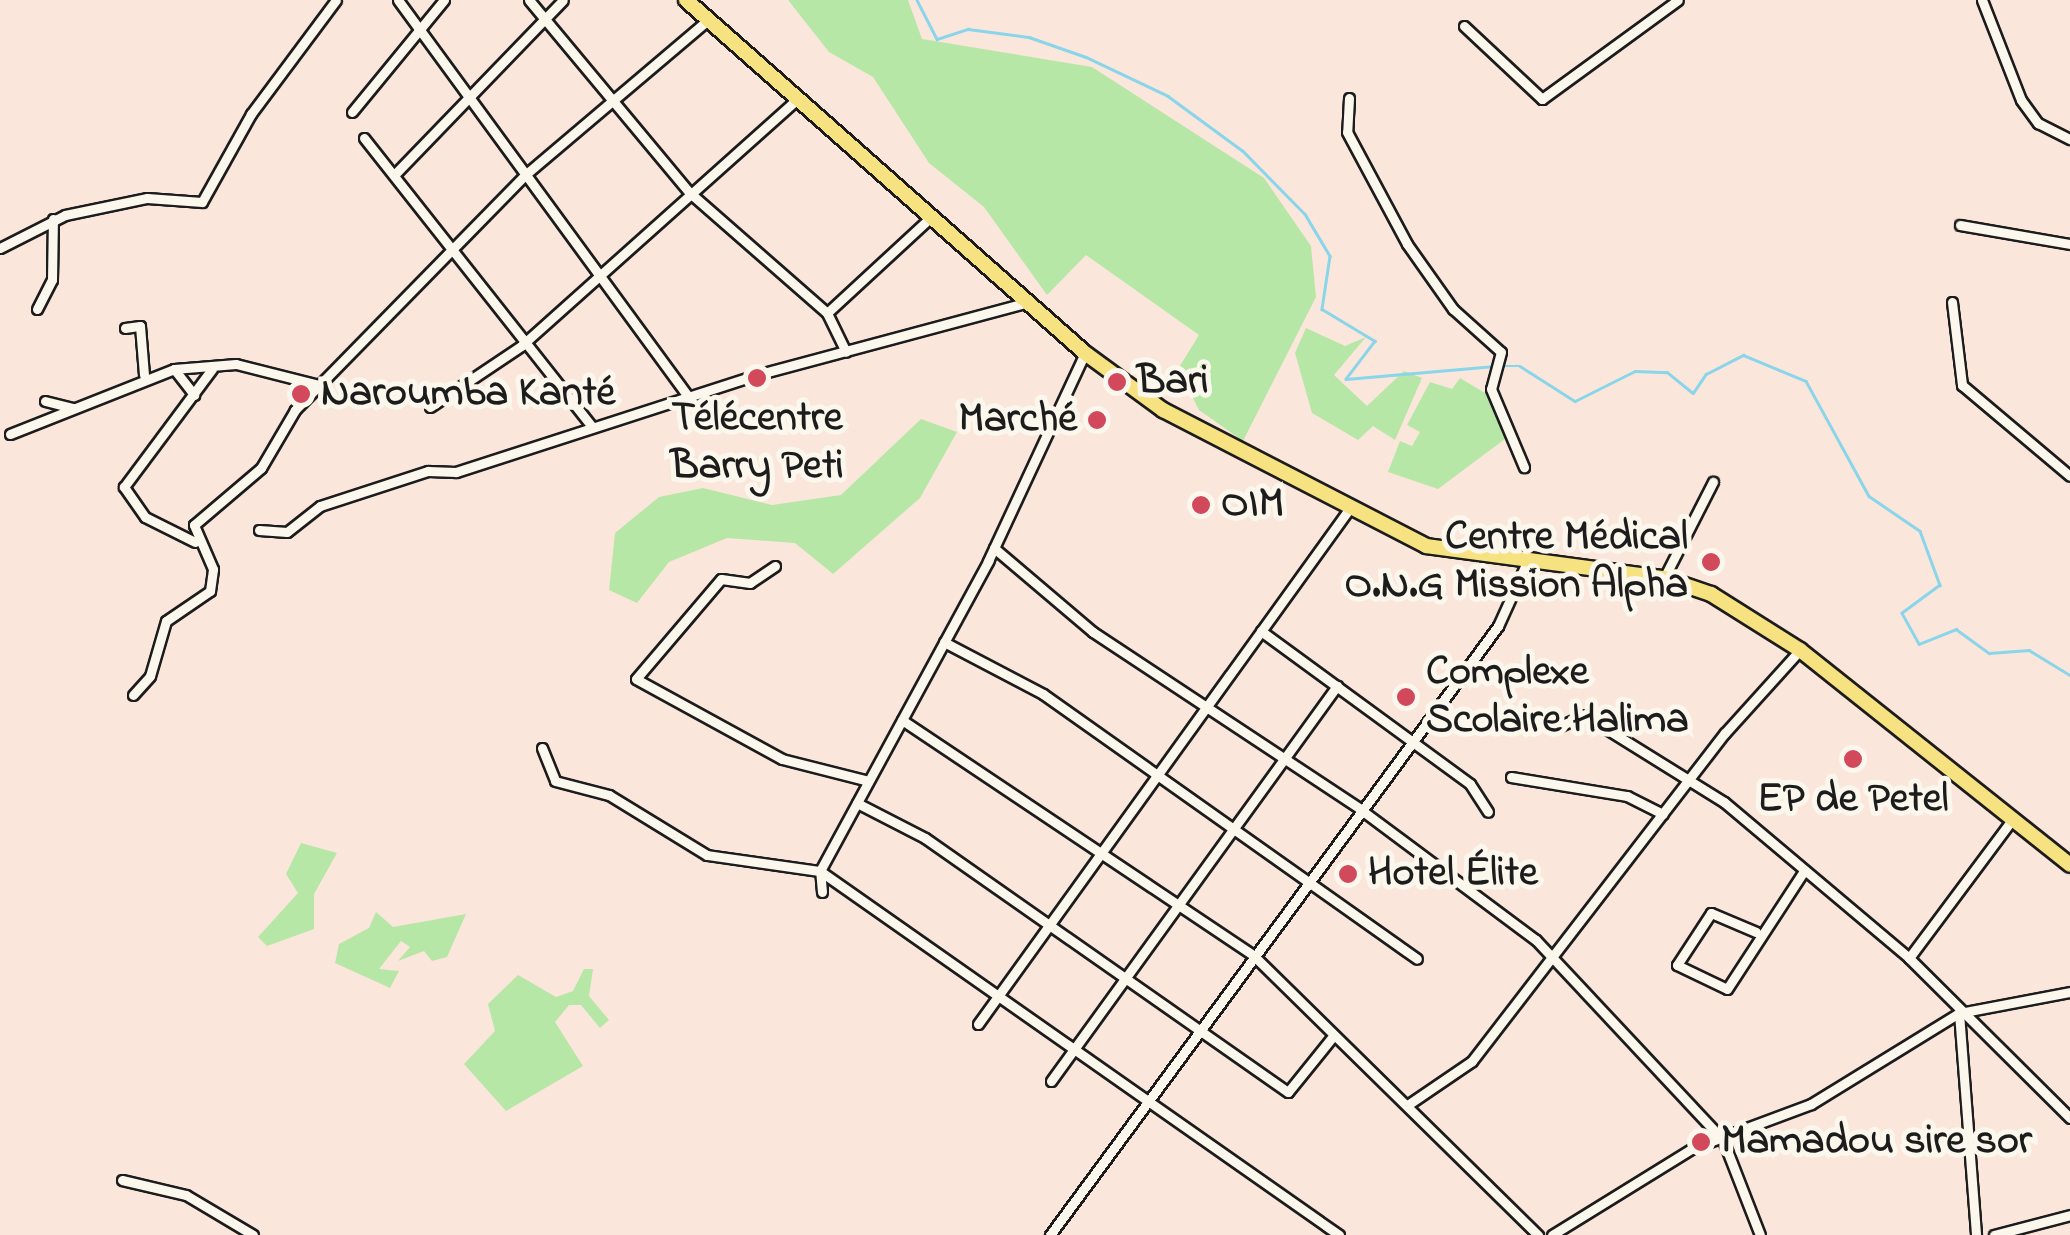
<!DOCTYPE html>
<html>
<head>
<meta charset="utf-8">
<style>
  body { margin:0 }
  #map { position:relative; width:2070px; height:1235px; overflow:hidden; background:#fbe6dc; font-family:"Indie Flower",sans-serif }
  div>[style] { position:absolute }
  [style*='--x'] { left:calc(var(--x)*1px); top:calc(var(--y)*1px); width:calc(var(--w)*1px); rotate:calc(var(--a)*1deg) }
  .green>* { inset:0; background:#b7e7a6 }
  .stream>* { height:2.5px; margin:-1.25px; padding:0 1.25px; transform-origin:1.25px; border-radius:1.25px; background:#89d5e9 }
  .roads { filter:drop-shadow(2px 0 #1c1c1c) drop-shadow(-2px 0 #1c1c1c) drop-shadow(0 2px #1c1c1c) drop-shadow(0 -2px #1c1c1c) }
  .minor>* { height:9px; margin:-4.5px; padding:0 4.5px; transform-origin:4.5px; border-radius:4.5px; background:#fbf7ec }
  .trunk>* { height:14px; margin:-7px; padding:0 7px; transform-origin:7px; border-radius:7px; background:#f7e281 }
  .dots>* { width:28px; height:28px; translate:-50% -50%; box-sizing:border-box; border:5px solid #fbf7ec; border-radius:50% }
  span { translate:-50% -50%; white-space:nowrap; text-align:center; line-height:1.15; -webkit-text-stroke:10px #fbf7ec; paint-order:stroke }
  .poi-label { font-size:42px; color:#1c1c1c; font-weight:700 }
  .left { translate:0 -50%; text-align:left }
  .right { translate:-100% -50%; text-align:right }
</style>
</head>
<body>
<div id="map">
  <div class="green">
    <div style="clip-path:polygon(788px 0,908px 0,922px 39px,1092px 67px,1264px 178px,1311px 246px,1316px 297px,1243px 441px,1199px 410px,1178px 369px,1199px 335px,1086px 255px,1047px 295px,984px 207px,929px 163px,873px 77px,829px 52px)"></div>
    <div style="clip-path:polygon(1306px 328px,1345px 346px,1366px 337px,1334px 375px,1367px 406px,1404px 371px,1422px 378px,1395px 440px,1373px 426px,1358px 440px,1312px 413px,1295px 353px)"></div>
    <div style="clip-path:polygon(1460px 378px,1485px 393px,1505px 439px,1438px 489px,1388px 472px,1400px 441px,1412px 446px,1420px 432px,1407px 425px,1430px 382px,1452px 389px)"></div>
    <div style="clip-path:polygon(921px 419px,957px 432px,920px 498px,833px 574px,795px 543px,727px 538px,669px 562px,637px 603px,609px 590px,615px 533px,659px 497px,703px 488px,772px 505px,841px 495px)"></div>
    <div style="clip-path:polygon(301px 843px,337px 853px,314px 894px,314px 929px,267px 946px,258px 937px,298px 893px,286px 874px)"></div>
    <div style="clip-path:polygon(376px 912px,393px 927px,466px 914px,447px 957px,432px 961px,424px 951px,398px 961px,410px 947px,401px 941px,379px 969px,399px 971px,390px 988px,335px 963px,339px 944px,369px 928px)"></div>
    <div style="clip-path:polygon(584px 969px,593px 969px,589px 996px,609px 1020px,600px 1028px,581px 1005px,569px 1005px,555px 1022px,583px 1066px,506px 1111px,464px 1064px,495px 1031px,488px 1004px,518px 975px,556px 997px,573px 991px)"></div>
  </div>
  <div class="stream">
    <div style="--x:917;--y:0;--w:44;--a:62.9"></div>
    <div style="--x:937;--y:39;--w:33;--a:-18"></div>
    <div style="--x:968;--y:29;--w:62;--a:7.5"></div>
    <div style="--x:1029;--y:37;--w:60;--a:19.3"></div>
    <div style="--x:1086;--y:57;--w:91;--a:25.4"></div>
    <div style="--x:1168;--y:96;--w:93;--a:36.3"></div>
    <div style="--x:1243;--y:151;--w:88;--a:45.5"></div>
    <div style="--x:1305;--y:214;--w:49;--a:59.2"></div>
    <div style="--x:1330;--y:256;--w:54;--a:98.6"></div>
    <div style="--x:1322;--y:309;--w:62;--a:31.1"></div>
    <div style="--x:1375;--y:341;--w:48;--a:127.3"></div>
    <div style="--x:1346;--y:379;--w:149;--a:-5"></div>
    <div style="--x:1502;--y:366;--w:18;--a:0"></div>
    <div style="--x:1520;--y:366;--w:65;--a:32.5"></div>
    <div style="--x:1575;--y:401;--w:67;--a:-26.6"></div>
    <div style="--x:1635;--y:371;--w:32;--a:2"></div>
    <div style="--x:1667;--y:372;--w:33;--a:39"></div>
    <div style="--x:1693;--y:393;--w:23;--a:-56"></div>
    <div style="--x:1706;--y:374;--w:42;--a:-27.2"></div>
    <div style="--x:1743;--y:355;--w:68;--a:22.4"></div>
    <div style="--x:1806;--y:381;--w:131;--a:61.3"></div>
    <div style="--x:1869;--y:496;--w:62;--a:34.5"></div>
    <div style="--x:1920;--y:531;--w:58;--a:69.7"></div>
    <div style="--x:1940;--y:585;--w:47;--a:143.6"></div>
    <div style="--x:1902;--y:613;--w:35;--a:61"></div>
    <div style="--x:1919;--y:644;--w:40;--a:-22"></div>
    <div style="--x:1956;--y:629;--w:41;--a:36"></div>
    <div style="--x:1989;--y:653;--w:40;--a:-4.3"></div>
    <div style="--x:2029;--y:650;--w:48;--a:31.4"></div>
  </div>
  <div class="roads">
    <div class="minor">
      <div style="--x:398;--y:0;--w:491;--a:53.8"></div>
      <div style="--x:529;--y:0;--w:251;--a:50.2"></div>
      <div style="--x:690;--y:193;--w:182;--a:41.2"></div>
      <div style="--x:827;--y:313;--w:43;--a:64"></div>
      <div style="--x:1982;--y:0;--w:107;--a:68.7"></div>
      <div style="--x:2021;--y:100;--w:29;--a:54"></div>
      <div style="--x:2038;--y:123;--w:36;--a:27"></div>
      <div style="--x:1464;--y:26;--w:107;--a:43.1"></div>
      <div style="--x:1542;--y:99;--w:168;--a:-36.1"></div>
      <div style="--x:1349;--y:98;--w:34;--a:93"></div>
      <div style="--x:1347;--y:132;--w:127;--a:61.8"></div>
      <div style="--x:1407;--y:244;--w:80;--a:54.7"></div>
      <div style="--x:1453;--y:309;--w:64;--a:41.9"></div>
      <div style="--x:1501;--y:352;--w:38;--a:105"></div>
      <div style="--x:1491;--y:389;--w:85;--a:67.1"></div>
      <div style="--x:352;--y:112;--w:145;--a:-50.6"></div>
      <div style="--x:364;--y:138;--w:368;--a:51.7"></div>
      <div style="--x:396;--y:173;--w:240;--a:-46"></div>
      <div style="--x:1960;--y:225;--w:112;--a:9.8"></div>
      <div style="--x:0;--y:248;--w:73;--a:-26.9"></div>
      <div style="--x:65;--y:215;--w:84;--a:-11.7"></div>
      <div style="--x:147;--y:198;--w:55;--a:4.2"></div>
      <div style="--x:202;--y:202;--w:101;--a:-60.9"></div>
      <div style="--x:251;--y:114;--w:142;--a:-53.3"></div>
      <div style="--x:1952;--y:302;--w:84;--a:83.1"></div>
      <div style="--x:1962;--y:385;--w:141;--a:40.1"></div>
      <div style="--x:37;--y:309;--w:33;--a:-63"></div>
      <div style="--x:52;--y:280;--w:61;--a:-89.1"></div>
      <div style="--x:827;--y:313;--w:143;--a:-42.7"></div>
      <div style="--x:125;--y:328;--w:15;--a:-8"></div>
      <div style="--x:140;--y:326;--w:49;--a:85.3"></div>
      <div style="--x:174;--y:369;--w:33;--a:52"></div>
      <div style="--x:45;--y:401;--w:29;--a:14"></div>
      <div style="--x:430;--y:407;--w:110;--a:-33.8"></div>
      <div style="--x:521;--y:346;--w:372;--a:-41.8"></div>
      <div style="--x:10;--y:434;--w:176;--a:-21.6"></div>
      <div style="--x:174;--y:369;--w:62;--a:-4.6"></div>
      <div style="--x:236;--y:364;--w:86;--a:14.2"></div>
      <div style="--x:259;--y:530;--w:28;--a:4"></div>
      <div style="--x:287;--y:532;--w:42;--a:-38.2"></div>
      <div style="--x:320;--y:506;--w:114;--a:-18"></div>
      <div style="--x:428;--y:471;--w:28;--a:2"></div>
      <div style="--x:456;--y:472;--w:319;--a:-17.9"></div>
      <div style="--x:760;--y:374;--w:278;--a:-15"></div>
      <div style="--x:195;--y:542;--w:56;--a:-153.4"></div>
      <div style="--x:145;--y:517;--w:37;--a:-125"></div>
      <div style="--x:124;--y:487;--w:147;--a:-53.3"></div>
      <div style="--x:994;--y:548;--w:130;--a:40.3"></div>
      <div style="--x:1093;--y:632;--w:320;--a:33.5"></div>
      <div style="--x:1360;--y:809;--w:219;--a:36.7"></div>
      <div style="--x:1536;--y:940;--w:274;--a:46.9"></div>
      <div style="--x:1723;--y:1140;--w:102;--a:68.7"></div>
      <div style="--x:775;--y:566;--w:30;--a:146"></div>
      <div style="--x:750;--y:583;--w:29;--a:-172"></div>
      <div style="--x:721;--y:579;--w:131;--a:130.4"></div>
      <div style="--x:636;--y:679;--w:166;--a:28.7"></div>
      <div style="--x:782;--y:759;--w:89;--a:14.3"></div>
      <div style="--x:1664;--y:578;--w:108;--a:-63"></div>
      <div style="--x:1261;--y:631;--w:259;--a:36.2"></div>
      <div style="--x:1470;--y:784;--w:33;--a:57"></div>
      <div style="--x:944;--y:642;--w:112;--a:27.7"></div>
      <div style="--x:1043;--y:694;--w:458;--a:35.3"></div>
      <div style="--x:133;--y:695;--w:25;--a:-48"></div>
      <div style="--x:150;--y:676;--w:57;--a:-73.8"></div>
      <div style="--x:166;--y:621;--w:53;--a:-34.3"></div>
      <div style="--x:210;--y:591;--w:22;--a:-82"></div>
      <div style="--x:213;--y:569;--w:48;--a:-113.4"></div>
      <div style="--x:194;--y:525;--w:88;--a:-40.4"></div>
      <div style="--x:261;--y:468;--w:67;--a:-59.6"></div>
      <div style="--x:295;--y:410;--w:329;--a:-45.6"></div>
      <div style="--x:525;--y:175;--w:241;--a:-40.3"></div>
      <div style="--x:902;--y:720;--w:422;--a:33.8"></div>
      <div style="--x:1253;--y:955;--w:400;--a:44.5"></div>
      <div style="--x:1556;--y:728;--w:31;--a:-25"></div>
      <div style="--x:1584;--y:715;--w:165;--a:31.9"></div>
      <div style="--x:1724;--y:802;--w:242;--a:40.1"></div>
      <div style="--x:1909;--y:958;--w:227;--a:44.8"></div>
      <div style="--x:542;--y:748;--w:35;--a:68"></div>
      <div style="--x:555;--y:781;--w:56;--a:14.5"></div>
      <div style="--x:609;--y:795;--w:115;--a:31.5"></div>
      <div style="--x:707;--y:855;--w:114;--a:8.1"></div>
      <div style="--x:820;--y:871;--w:634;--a:35.04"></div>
      <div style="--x:1511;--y:777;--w:118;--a:9.3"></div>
      <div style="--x:1627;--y:796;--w:40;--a:26.6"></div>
      <div style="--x:857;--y:803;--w:76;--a:27.2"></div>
      <div style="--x:925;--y:838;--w:443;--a:35"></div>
      <div style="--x:1288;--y:1092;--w:73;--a:-51.1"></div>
      <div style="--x:822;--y:892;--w:21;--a:-95"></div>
      <div style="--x:820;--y:871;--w:353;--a:-61.5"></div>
      <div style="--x:988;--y:561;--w:230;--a:-65"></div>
      <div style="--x:1756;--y:932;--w:49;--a:-157.1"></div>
      <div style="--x:1711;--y:913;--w:62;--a:123.2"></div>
      <div style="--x:1677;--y:965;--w:55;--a:25.6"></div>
      <div style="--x:1727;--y:989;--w:141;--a:-56.9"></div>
      <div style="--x:1909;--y:958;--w:172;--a:-53.3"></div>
      <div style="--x:1959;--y:1013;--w:223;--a:85.6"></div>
      <div style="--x:978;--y:1024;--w:631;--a:-54.22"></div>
      <div style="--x:1051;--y:1081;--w:488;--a:-54.1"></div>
      <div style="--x:1409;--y:1104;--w:76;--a:-34.3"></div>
      <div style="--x:1472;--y:1061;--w:414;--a:-52.4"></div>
      <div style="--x:1725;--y:733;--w:112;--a:-47.9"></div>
      <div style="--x:122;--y:1180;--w:66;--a:13.2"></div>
      <div style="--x:186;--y:1195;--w:78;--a:30.8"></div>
      <div style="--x:1050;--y:1235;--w:756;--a:-53.66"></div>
      <div style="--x:1498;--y:626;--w:70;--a:-65.6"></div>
      <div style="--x:1552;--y:1235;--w:166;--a:-31.7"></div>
      <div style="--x:1693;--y:1148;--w:126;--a:-20.4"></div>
      <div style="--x:1811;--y:1104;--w:174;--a:-31.6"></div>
      <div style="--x:1959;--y:1013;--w:113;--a:-10.7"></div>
      <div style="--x:1994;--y:1235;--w:79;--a:-14.7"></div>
    </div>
    <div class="trunk">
      <div style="--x:686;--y:0;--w:533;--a:41.5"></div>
      <div style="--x:1085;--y:353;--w:97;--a:36.2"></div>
      <div style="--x:1163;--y:410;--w:296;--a:27.3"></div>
      <div style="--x:1426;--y:546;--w:240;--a:7.7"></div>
      <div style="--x:1664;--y:578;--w:50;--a:18.8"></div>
      <div style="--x:1711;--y:594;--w:105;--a:32.2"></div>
      <div style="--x:1800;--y:650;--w:345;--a:38.5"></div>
    </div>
  </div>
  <div class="dots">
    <div style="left:757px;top:378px;background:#d1495b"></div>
    <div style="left:1117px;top:382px;background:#d1495b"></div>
    <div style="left:301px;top:394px;background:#d1495b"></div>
    <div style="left:1097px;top:420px;background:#d1495b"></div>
    <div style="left:1201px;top:505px;background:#d1495b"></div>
    <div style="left:1711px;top:562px;background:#d1495b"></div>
    <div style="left:1406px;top:697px;background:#d1495b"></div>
    <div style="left:1853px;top:759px;background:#d1495b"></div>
    <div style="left:1348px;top:874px;background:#d1495b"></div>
    <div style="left:1701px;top:1142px;background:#d1495b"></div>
  </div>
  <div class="poi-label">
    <span class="left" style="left:1137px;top:382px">Bari</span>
    <span class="left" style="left:321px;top:394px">Naroumba Kanté</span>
    <span style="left:757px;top:443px">Télécentre<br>Barry Peti</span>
    <span class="right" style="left:1077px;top:420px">Marché</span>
    <span class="left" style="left:1221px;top:505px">OIM</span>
    <span class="right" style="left:1688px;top:562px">Centre Médical<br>O.N.G Mission Alpha</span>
    <span class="left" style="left:1426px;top:697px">Complexe<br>Scolaire Halima</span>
    <span style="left:1853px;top:800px">EP de Petel</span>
    <span class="left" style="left:1368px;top:874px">Hotel Élite</span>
    <span class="left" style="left:1721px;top:1142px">Mamadou sire sor</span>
  </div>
</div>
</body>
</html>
